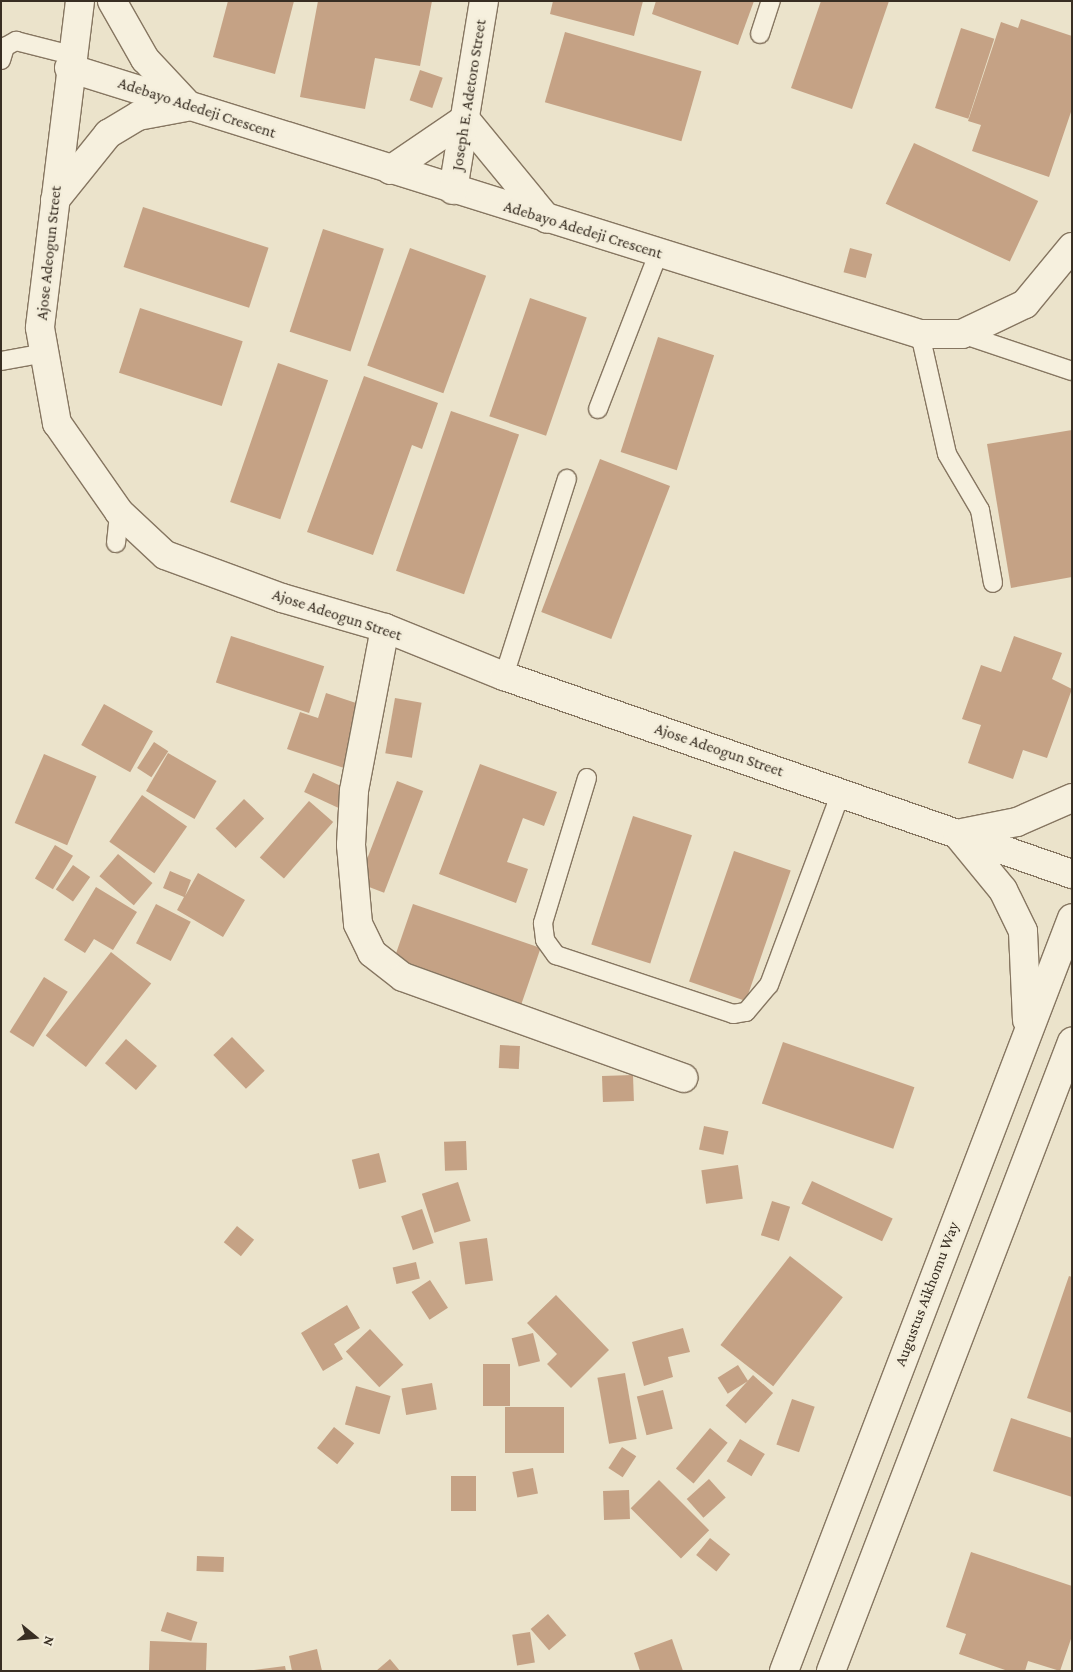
<!DOCTYPE html>
<html>
<head>
<meta charset="utf-8">
<style>
  body { margin:0 }
  #map { position:relative; width:1073px; height:1672px; overflow:hidden; background:#ebe3cb; font-family:"Crimson Pro",serif }
  div>[style] { position:absolute }
  [style*='--x'] { left:calc(var(--x)*1px); top:calc(var(--y)*1px); width:calc(var(--w)*1px); rotate:calc(var(--a)*1deg) }
  .building>* { inset:0; background:#c5a285; transform-origin:0 0 }
  .roads { filter:drop-shadow(1px 0 #867661) drop-shadow(-1px 0 #867661) drop-shadow(0 1px #867661) drop-shadow(0 -1px #867661) }
  .lane>* { height:18px; margin:-9px; padding:0 9px; transform-origin:9px; border-radius:9px; background:#f6f0de }
  .street>* { height:28px; margin:-14px; padding:0 14px; transform-origin:14px; border-radius:14px; background:#f6f0de }
  .secondary>* { height:28px; margin:-14px; padding:0 14px; transform-origin:14px; border-radius:14px; background:#f6f0de }
  span { translate:-50% -50%; white-space:nowrap; text-align:center; line-height:1.15; -webkit-text-stroke:4.5px #f3edda; paint-order:stroke }
  .street-label { font-size:16px; color:#382e23 }
  .frame { position:absolute; inset:0; border:2px solid #382e23; pointer-events:none }
  .north { position:absolute; left:10px; top:1612px; width:50px; height:50px; -webkit-text-stroke:4px #f3edda; paint-order:stroke; rotate:107deg; font-size:14px; font-weight:700; line-height:20px; text-align:center; color:#382e23 }
  .north::after { content:''; display:block; margin:auto; width:18px; height:22px; background:#382e23; clip-path:polygon(50% 0,100% 100%,50% 72%,0 100%) }
</style>
</head>
<body>
<div id="map">
  <div class="building">
    <div style="clip-path:polygon(228px 1px,294px 1px,275px 74px,213px 57px)"></div>
    <div style="clip-path:polygon(318px 1px,432px 1px,420px 66px,375px 58px,365px 109px,300px 97px)"></div>
    <div style="clip-path:polygon(553px 1px,643px 1px,634px 36px,550px 14px)"></div>
    <div style="clip-path:polygon(656px 1px,754px 1px,738px 45px,652px 14px)"></div>
    <div style="clip-path:polygon(821px 1px,889px 1px,852px 109px,791px 88px)"></div>
    <div style="clip-path:polygon(1021px 19px,1072px 36px,1072px 109px,1049px 177px,972px 151px,981px 125px,968px 121px,1001px 22px,1018px 28px)"></div>
    <div style="left:961px;top:28px;width:35px;height:84px;rotate:18deg"></div>
    <div style="left:565px;top:32px;width:142px;height:73px;rotate:16deg"></div>
    <div style="left:420px;top:70px;width:24px;height:32px;rotate:19deg"></div>
    <div style="left:914px;top:143px;width:137px;height:67px;rotate:25deg"></div>
    <div style="left:143px;top:207px;width:132px;height:63px;rotate:18deg"></div>
    <div style="left:323px;top:229px;width:64px;height:108px;rotate:18deg"></div>
    <div style="left:410px;top:248px;width:81px;height:125px;rotate:20deg"></div>
    <div style="left:850px;top:248px;width:23px;height:25px;rotate:15deg"></div>
    <div style="left:530px;top:298px;width:60px;height:125px;rotate:19deg"></div>
    <div style="left:140px;top:308px;width:108px;height:68px;rotate:18deg"></div>
    <div style="left:658px;top:337px;width:59px;height:121px;rotate:18deg"></div>
    <div style="left:278px;top:363px;width:53px;height:147px;rotate:19deg"></div>
    <div style="clip-path:polygon(364px 376px,438px 403px,422px 449px,412px 445px,373px 555px,307px 532px)"></div>
    <div style="left:451px;top:411px;width:72px;height:169px;rotate:19deg"></div>
    <div style="clip-path:polygon(1072px 430px,1072px 577px,1011px 588px,987px 444px)"></div>
    <div style="left:600px;top:459px;width:75px;height:164px;rotate:21deg"></div>
    <div style="left:231px;top:636px;width:98px;height:49px;rotate:18deg"></div>
    <div style="clip-path:polygon(1014px 636px,1062px 653px,1052px 679px,1072px 689px,1047px 758px,1023px 750px,1013px 779px,968px 763px,981px 725px,962px 719px,981px 665px,1001px 672px)"></div>
    <div style="clip-path:polygon(326px 693px,365px 706px,344px 768px,287px 749px,300px 712px,318px 718px)"></div>
    <div style="left:395px;top:698px;width:27px;height:56px;rotate:10deg"></div>
    <div style="left:104px;top:704px;width:56px;height:47px;rotate:29deg"></div>
    <div style="left:154px;top:742px;width:17px;height:31px;rotate:33deg"></div>
    <div style="left:168px;top:753px;width:56px;height:44px;rotate:30deg"></div>
    <div style="left:44px;top:754px;width:57px;height:75px;rotate:23deg"></div>
    <div style="clip-path:polygon(480px 764px,557px 792px,544px 826px,523px 818px,507px 862px,528px 869px,516px 903px,439px 874px)"></div>
    <div style="left:313px;top:773px;width:38px;height:21px;rotate:25deg"></div>
    <div style="left:397px;top:781px;width:28px;height:109px;rotate:21deg"></div>
    <div style="left:142px;top:795px;width:55px;height:57px;rotate:35deg"></div>
    <div style="left:244px;top:799px;width:28px;height:41px;rotate:44deg"></div>
    <div style="left:309px;top:801px;width:32px;height:75px;rotate:41deg"></div>
    <div style="left:633px;top:816px;width:62px;height:135px;rotate:18deg"></div>
    <div style="left:55px;top:845px;width:21px;height:39px;rotate:31deg"></div>
    <div style="left:734px;top:851px;width:60px;height:138px;rotate:19deg"></div>
    <div style="left:118px;top:854px;width:45px;height:29px;rotate:40deg"></div>
    <div style="left:73px;top:865px;width:21px;height:30px;rotate:35deg"></div>
    <div style="clip-path:polygon(170px 871px,191px 880px,185px 896px,198px 873px,245px 900px,223px 937px,177px 910px,184px 897px,163px 888px)"></div>
    <div style="clip-path:polygon(96px 887px,137px 912px,113px 950px,94px 939px,85px 953px,64px 940px)"></div>
    <div style="left:156px;top:904px;width:39px;height:44px;rotate:27deg"></div>
    <div style="left:413px;top:904px;width:135px;height:61px;rotate:19deg"></div>
    <div style="left:111px;top:952px;width:51px;height:106px;rotate:38deg"></div>
    <div style="left:44px;top:977px;width:28px;height:65px;rotate:32deg"></div>
    <div style="left:232px;top:1037px;width:47px;height:26px;rotate:46deg"></div>
    <div style="left:126px;top:1039px;width:41px;height:32px;rotate:41deg"></div>
    <div style="left:783px;top:1042px;width:139px;height:65px;rotate:19deg"></div>
    <div style="left:500px;top:1045px;width:20px;height:23px;rotate:3deg"></div>
    <div style="left:633px;top:1075px;width:26px;height:31px;rotate:88deg"></div>
    <div style="left:704px;top:1126px;width:25px;height:24px;rotate:12deg"></div>
    <div style="left:466px;top:1141px;width:29px;height:22px;rotate:88deg"></div>
    <div style="left:379px;top:1153px;width:30px;height:28px;rotate:76deg"></div>
    <div style="left:738px;top:1165px;width:34px;height:37px;rotate:82deg"></div>
    <div style="left:812px;top:1181px;width:89px;height:25px;rotate:25deg"></div>
    <div style="left:458px;top:1182px;width:41px;height:38px;rotate:72deg"></div>
    <div style="left:772px;top:1201px;width:19px;height:36px;rotate:18deg"></div>
    <div style="left:422px;top:1209px;width:36px;height:22px;rotate:71deg"></div>
    <div style="left:237px;top:1226px;width:22px;height:21px;rotate:39deg"></div>
    <div style="left:487px;top:1238px;width:43px;height:28px;rotate:82deg"></div>
    <div style="left:790px;top:1256px;width:67px;height:113px;rotate:38deg"></div>
    <div style="left:416px;top:1262px;width:17px;height:24px;rotate:77deg"></div>
    <div style="clip-path:polygon(1069px 1276px,1072px 1277px,1072px 1413px,1027px 1398px)"></div>
    <div style="left:430px;top:1280px;width:33px;height:22px;rotate:57deg"></div>
    <div style="clip-path:polygon(556px 1295px,609px 1350px,571px 1388px,547px 1364px,557px 1354px,527px 1323px)"></div>
    <div style="clip-path:polygon(347px 1305px,360px 1328px,334px 1344px,343px 1359px,323px 1371px,301px 1333px)"></div>
    <div style="clip-path:polygon(683px 1328px,690px 1352px,668px 1357px,673px 1377px,644px 1386px,632px 1342px)"></div>
    <div style="left:370px;top:1329px;width:49px;height:33px;rotate:47deg"></div>
    <div style="left:533px;top:1333px;width:29px;height:22px;rotate:76deg"></div>
    <div style="left:483px;top:1364px;width:27px;height:42px"></div>
    <div style="left:738px;top:1365px;width:19px;height:24px;rotate:58deg"></div>
    <div style="left:625px;top:1373px;width:67px;height:28px;rotate:80deg"></div>
    <div style="left:753px;top:1375px;width:27px;height:41px;rotate:42deg"></div>
    <div style="left:432px;top:1383px;width:27px;height:31px;rotate:80deg"></div>
    <div style="left:356px;top:1386px;width:36px;height:40px;rotate:16deg"></div>
    <div style="left:663px;top:1390px;width:40px;height:27px;rotate:76deg"></div>
    <div style="left:792px;top:1399px;width:24px;height:48px;rotate:19deg"></div>
    <div style="left:505px;top:1407px;width:59px;height:46px"></div>
    <div style="clip-path:polygon(1011px 1418px,1072px 1438px,1072px 1497px,993px 1471px)"></div>
    <div style="left:334px;top:1427px;width:26px;height:27px;rotate:39deg"></div>
    <div style="left:710px;top:1428px;width:23px;height:53px;rotate:40deg"></div>
    <div style="left:740px;top:1439px;width:29px;height:26px;rotate:31deg"></div>
    <div style="left:622px;top:1447px;width:17px;height:25px;rotate:33deg"></div>
    <div style="left:533px;top:1468px;width:26px;height:21px;rotate:79deg"></div>
    <div style="left:451px;top:1476px;width:25px;height:35px"></div>
    <div style="left:709px;top:1479px;width:25px;height:30px;rotate:48deg"></div>
    <div style="left:659px;top:1480px;width:71px;height:40px;rotate:45deg"></div>
    <div style="left:629px;top:1490px;width:29px;height:26px;rotate:88deg"></div>
    <div style="left:710px;top:1538px;width:26px;height:22px;rotate:39deg"></div>
    <div style="clip-path:polygon(971px 1552px,1072px 1586px,1072px 1636px,1060px 1671px,1028px 1661px,1025px 1671px,1008px 1671px,959px 1654px,966px 1634px,946px 1627px)"></div>
    <div style="left:197px;top:1556px;width:27px;height:15px;rotate:2deg"></div>
    <div style="left:167px;top:1612px;width:32px;height:20px;rotate:18deg"></div>
    <div style="left:548px;top:1614px;width:28px;height:23px;rotate:49deg"></div>
    <div style="left:530px;top:1632px;width:31px;height:18px;rotate:81deg"></div>
    <div style="clip-path:polygon(672px 1639px,683px 1671px,640px 1671px,634px 1653px)"></div>
    <div style="left:150px;top:1641px;width:57px;height:30px;rotate:2deg"></div>
    <div style="clip-path:polygon(317px 1649px,322px 1671px,292px 1671px,289px 1656px)"></div>
    <div style="clip-path:polygon(390px 1659px,400px 1671px,376px 1671px)"></div>
    <div style="clip-path:polygon(285px 1666px,286px 1671px,254px 1671px,254px 1670px)"></div>
  </div>
  <div class="roads">
    <div class="lane">
      <div style="--x:760;--y:34;--w:35;--a:-72"></div>
      <div style="--x:1;--y:60;--w:14;--a:-73"></div>
      <div style="--x:5;--y:47;--w:13;--a:-29"></div>
      <div style="--x:16;--y:41;--w:61;--a:14.3"></div>
      <div style="--x:920;--y:334;--w:123;--a:77.3"></div>
      <div style="--x:947;--y:454;--w:65;--a:59.5"></div>
      <div style="--x:980;--y:510;--w:74;--a:79.9"></div>
      <div style="--x:962;--y:334;--w:116;--a:18.6"></div>
      <div style="--x:1;--y:361;--w:45;--a:-10.3"></div>
      <div style="--x:598;--y:409;--w:166;--a:-68.8"></div>
      <div style="--x:116;--y:543;--w:31;--a:-84"></div>
      <div style="--x:504;--y:676;--w:207;--a:-72.3"></div>
      <div style="--x:587;--y:778;--w:152;--a:106.9"></div>
      <div style="--x:543;--y:923;--w:17;--a:83"></div>
      <div style="--x:545;--y:940;--w:19;--a:54"></div>
      <div style="--x:556;--y:955;--w:187;--a:18.4"></div>
      <div style="--x:733;--y:1014;--w:13;--a:-9"></div>
      <div style="--x:746;--y:1012;--w:35;--a:-50"></div>
      <div style="--x:769;--y:985;--w:206;--a:-69.5"></div>
    </div>
    <div class="street">
      <div style="--x:80;--y:1;--w:329;--a:97"></div>
      <div style="--x:40;--y:328;--w:97;--a:79.9"></div>
      <div style="--x:57;--y:423;--w:108;--a:55.1"></div>
      <div style="--x:119;--y:512;--w:63;--a:43.1"></div>
      <div style="--x:165;--y:555;--w:125;--a:20.2"></div>
      <div style="--x:282;--y:598;--w:107;--a:16.2"></div>
      <div style="--x:385;--y:628;--w:128;--a:22"></div>
      <div style="--x:504;--y:676;--w:602;--a:19.22"></div>
      <div style="--x:112;--y:1;--w:67;--a:60.4"></div>
      <div style="--x:145;--y:59;--w:63;--a:46.9"></div>
      <div style="--x:69;--y:68;--w:892;--a:17.36"></div>
      <div style="--x:920;--y:334;--w:42;--a:0"></div>
      <div style="--x:962;--y:334;--w:70;--a:-25.5"></div>
      <div style="--x:1025;--y:304;--w:74;--a:-50.5"></div>
      <div style="--x:390;--y:170;--w:91;--a:-34.2"></div>
      <div style="--x:465;--y:119;--w:129;--a:50.6"></div>
      <div style="--x:453;--y:190;--w:192;--a:-80.7"></div>
      <div style="--x:55;--y:200;--w:85;--a:-51.2"></div>
      <div style="--x:108;--y:134;--w:35;--a:-31"></div>
      <div style="--x:138;--y:116;--w:49;--a:-10.6"></div>
      <div style="--x:385;--y:628;--w:166;--a:100.8"></div>
      <div style="--x:354;--y:791;--w:54;--a:93.2"></div>
      <div style="--x:351;--y:845;--w:79;--a:84.9"></div>
      <div style="--x:358;--y:924;--w:32;--a:64"></div>
      <div style="--x:372;--y:953;--w:39;--a:38"></div>
      <div style="--x:403;--y:977;--w:298;--a:19.8"></div>
    </div>
    <div class="secondary">
      <div style="--x:1027;--y:1020;--w:89;--a:-92.6"></div>
      <div style="--x:1023;--y:931;--w:46;--a:-116"></div>
      <div style="--x:1003;--y:890;--w:72;--a:-129.4"></div>
      <div style="--x:957;--y:834;--w:61;--a:-11.3"></div>
      <div style="--x:1017;--y:822;--w:60;--a:-23.6"></div>
      <div style="--x:784;--y:1671;--w:806;--a:-69.07"></div>
      <div style="--x:831;--y:1671;--w:674;--a:-69.04"></div>
    </div>
  </div>
  <div class="street-label">
    <span style="left:469px;top:95px;rotate:-81deg">Joseph E. Adetoro Street</span>
    <span style="left:197px;top:108px;rotate:18deg">Adebayo Adedeji Crescent</span>
    <span style="left:583px;top:230px;rotate:17deg">Adebayo Adedeji Crescent</span>
    <span style="left:49px;top:253px;rotate:-84deg">Ajose Adeogun Street</span>
    <span style="left:337px;top:615px;rotate:18deg">Ajose Adeogun Street</span>
    <span style="left:719px;top:750px;rotate:19deg">Ajose Adeogun Street</span>
    <span style="left:927px;top:1294px;rotate:-69deg">Augustus Aikhomu Way</span>
  </div>
  <div class="frame"></div>
  <div class="north">N</div>
</div>
</body>
</html>
